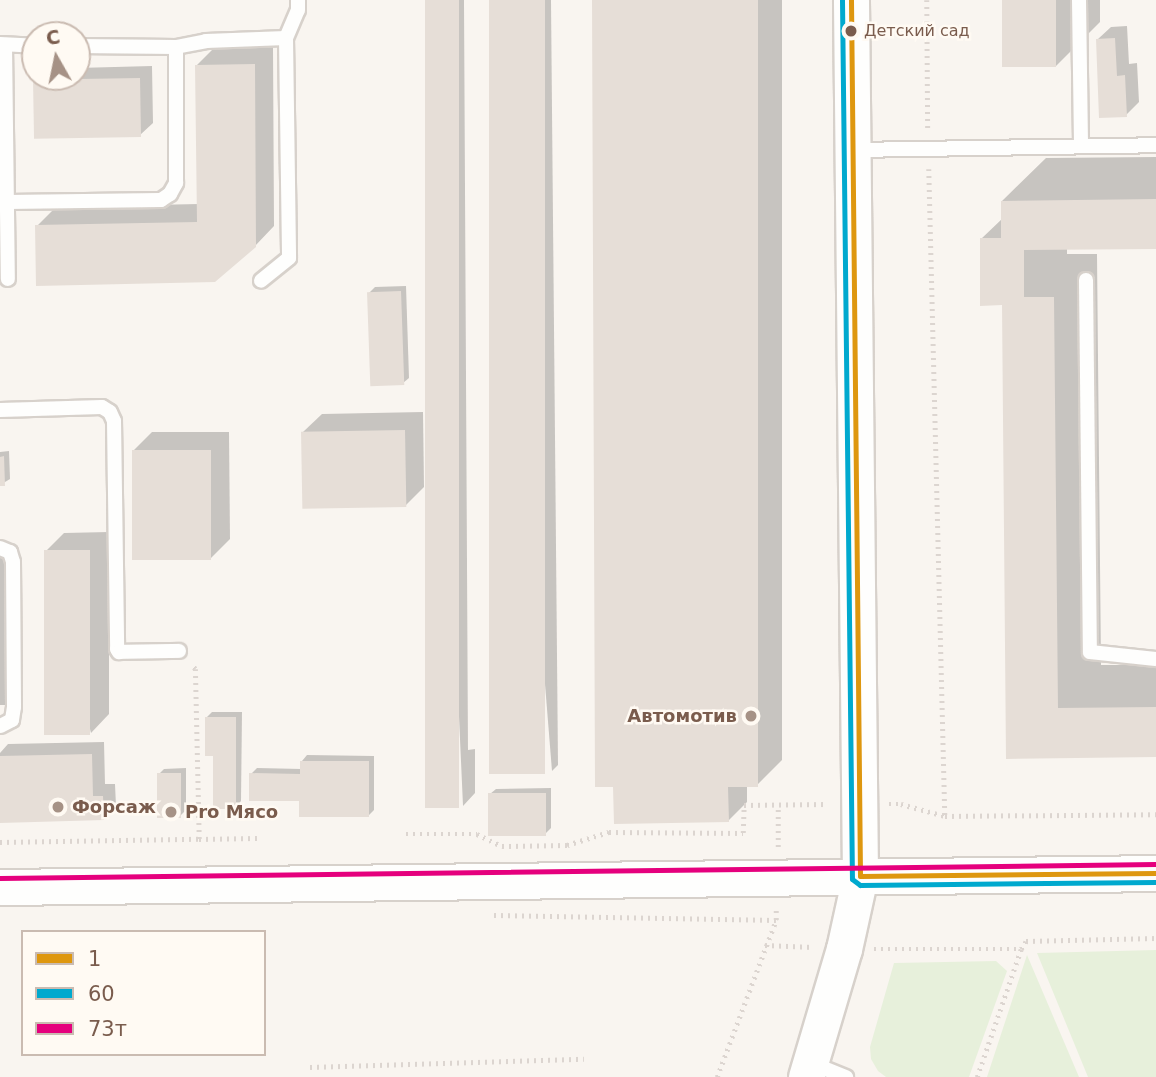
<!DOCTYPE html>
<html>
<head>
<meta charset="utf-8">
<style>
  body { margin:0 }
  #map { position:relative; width:1156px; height:1077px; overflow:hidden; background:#f9f5f0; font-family:"DejaVu Sans",sans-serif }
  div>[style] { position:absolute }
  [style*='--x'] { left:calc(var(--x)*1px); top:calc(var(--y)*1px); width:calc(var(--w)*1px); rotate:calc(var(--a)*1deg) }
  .green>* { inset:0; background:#e7f0db }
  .shadow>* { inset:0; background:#0003; transform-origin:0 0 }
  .building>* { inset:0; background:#e6ded7; transform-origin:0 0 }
  .path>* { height:4.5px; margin-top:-2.25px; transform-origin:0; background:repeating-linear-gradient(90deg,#dcd5d0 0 2px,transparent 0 7px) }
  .roads { filter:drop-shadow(2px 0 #d7d1cb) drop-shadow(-2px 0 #d7d1cb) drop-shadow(0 2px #d7d1cb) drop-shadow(0 -2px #d7d1cb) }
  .service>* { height:14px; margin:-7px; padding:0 7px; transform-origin:7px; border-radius:7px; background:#fefefd }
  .tertiary>* { height:35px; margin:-17.5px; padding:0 17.5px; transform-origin:17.5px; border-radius:17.5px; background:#fefefd }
  .bus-1>* { height:5px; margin:-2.5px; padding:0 2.5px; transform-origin:2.5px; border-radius:2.5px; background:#de970f }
  .bus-2>* { height:5px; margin:-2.5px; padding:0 2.5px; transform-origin:2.5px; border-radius:2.5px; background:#00a9ce }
  .bus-3>* { height:5px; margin:-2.5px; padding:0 2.5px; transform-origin:2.5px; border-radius:2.5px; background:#e5007d }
  .dots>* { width:19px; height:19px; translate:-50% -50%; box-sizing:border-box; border:4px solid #fffaf3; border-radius:50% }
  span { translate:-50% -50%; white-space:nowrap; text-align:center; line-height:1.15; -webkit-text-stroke:5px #fffaf3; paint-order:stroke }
  .bus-label { font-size:16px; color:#7a5c4d }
  .left { translate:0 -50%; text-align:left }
  .poi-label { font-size:18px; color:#7a5c4d; font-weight:700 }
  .right { translate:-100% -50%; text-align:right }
  .legend { position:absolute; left:21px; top:930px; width:245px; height:126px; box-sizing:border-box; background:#fffaf3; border:2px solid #cabbb1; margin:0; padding:9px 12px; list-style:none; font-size:21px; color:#7a5c4d }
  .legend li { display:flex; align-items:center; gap:14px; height:35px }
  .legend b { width:35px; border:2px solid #cabbb1 }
  .north { position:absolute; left:21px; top:21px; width:70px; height:70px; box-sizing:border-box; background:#fffaf3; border:2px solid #cabbb1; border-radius:50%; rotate:351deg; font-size:19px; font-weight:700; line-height:28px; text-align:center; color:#7a5c4d }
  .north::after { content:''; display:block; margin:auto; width:24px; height:32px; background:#a69286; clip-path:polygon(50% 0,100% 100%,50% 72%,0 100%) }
</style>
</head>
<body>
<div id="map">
  <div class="green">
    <div style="clip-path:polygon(1156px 950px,1156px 1077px,1088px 1077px,1037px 953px)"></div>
    <div style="clip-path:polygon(1027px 955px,1079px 1077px,987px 1077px)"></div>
    <div style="clip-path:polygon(996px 961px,1007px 971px,969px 1077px,886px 1077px,878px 1071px,871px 1059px,870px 1047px,894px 963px)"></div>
  </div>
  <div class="shadow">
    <div style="clip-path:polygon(427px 0,464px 0,468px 750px,475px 749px,475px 793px,463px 806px)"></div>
    <div style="clip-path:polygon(490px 0,551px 0,558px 765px,552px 771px)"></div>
    <div style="clip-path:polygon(594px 0,782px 0,782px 760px,757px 785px,747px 785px,747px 802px,728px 821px)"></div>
    <div style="clip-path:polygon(1004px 0,1100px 0,1100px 22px,1056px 66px)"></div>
    <div style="clip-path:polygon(1127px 26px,1129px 64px,1137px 63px,1139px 102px,1126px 115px,1098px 39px,1111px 27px)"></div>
    <div style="clip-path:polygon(273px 46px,274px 226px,255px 246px,37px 226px,56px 207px,199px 204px,196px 66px,215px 47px)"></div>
    <div style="clip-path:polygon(152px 66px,153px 123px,140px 135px,35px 81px,38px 77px,77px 77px,77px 68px)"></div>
    <div style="clip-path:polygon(1156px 157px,1156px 247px,1067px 248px,1067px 254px,1097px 254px,1101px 665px,1156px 665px,1156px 756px,1008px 757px,1004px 304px,981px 239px,1003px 218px,1002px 201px,1046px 158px)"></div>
    <div style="clip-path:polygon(406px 286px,409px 378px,403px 383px,369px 293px,375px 287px)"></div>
    <div style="clip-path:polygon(423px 412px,424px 487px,405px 506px,303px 432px,322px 414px)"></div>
    <div style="clip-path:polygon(152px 432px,229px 432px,230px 539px,211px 558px,133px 451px)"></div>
    <div style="clip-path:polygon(9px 451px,10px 479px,0 485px,0 452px)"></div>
    <div style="clip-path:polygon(109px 532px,109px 714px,91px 733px,46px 551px,64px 533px)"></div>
    <div style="left:0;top:545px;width:5px;height:160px"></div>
    <div style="clip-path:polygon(212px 712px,242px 712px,241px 801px,236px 807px,206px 718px)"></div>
    <div style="clip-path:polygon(104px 742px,105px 784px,115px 784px,116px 806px,103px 818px,0 821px,0 753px,8px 744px)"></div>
    <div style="clip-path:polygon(307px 755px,374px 756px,374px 810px,368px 816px,301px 799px,251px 774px,257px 768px,302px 769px,302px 761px)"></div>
    <div style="clip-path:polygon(186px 768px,186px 810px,180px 816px,158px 775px,164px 769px)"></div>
    <div style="clip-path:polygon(551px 788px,551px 828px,545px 834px,490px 794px,496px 789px)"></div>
  </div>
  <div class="building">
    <div style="left:425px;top:0;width:34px;height:808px"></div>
    <div style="left:489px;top:0;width:56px;height:774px"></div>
    <div style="clip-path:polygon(592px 0,758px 0,758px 787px,728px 787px,729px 822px,614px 824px,613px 787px,595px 787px)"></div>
    <div style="left:1002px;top:0;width:54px;height:67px"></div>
    <div style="clip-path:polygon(1115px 38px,1117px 76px,1125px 75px,1127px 117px,1099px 118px,1096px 39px)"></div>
    <div style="clip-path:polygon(255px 64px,256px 247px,215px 282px,36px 286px,35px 225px,197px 222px,195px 65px)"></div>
    <div style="left:140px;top:78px;width:59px;height:107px;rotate:89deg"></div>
    <div style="clip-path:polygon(1156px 199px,1156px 249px,1024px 250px,1024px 297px,1054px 297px,1058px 708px,1156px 707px,1156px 757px,1006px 759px,1002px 305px,980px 306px,980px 238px,1001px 238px,1001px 201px)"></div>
    <div style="left:401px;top:291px;width:94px;height:34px;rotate:88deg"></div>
    <div style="left:405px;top:430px;width:77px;height:104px;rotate:89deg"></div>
    <div style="left:132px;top:450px;width:79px;height:110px"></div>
    <div style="clip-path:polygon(4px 456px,5px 486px,0 486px,0 457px)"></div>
    <div style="left:90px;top:550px;width:185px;height:46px;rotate:90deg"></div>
    <div style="clip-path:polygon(205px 717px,236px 717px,236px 809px,213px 809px,213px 756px,205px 756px)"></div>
    <div style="clip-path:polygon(92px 754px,93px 796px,103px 796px,104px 820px,0 823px,0 756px)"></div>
    <div style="clip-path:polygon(300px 761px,369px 761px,369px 817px,299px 817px,299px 801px,249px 801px,249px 773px,300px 774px)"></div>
    <div style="left:181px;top:773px;width:45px;height:24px;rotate:90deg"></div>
    <div style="left:546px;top:793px;width:43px;height:58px;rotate:90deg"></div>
  </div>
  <div class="path">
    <div style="--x:927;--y:0;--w:129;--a:89.6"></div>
    <div style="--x:929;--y:169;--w:647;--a:88.58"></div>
    <div style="--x:889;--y:804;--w:12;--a:0"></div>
    <div style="--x:901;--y:804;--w:46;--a:15.3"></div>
    <div style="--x:945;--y:816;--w:211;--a:-0.5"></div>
    <div style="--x:406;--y:834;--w:71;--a:0"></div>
    <div style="--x:477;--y:834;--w:28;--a:26"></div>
    <div style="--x:502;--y:846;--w:65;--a:-0.9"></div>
    <div style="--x:567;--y:845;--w:44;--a:-17.2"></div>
    <div style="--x:609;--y:832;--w:134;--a:0.4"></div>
    <div style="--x:743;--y:833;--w:28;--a:-88"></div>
    <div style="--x:744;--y:805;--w:84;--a:-0.7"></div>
    <div style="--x:199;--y:839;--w:58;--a:-1"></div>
    <div style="--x:0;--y:842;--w:199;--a:-0.9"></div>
    <div style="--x:199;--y:839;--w:170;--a:-91.3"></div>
    <div style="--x:195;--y:669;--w:5;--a:-127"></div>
    <div style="--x:778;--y:847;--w:41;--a:-90"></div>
    <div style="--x:494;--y:915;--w:282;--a:1"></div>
    <div style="--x:765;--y:945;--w:48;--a:2.4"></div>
    <div style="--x:874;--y:949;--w:147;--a:0"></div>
    <div style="--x:1021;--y:949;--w:9;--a:-58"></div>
    <div style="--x:1026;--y:941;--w:130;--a:-1.3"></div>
    <div style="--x:310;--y:1067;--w:274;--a:-1.7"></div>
    <div style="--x:717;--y:1077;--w:168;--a:-69.4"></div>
    <div style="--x:776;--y:920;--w:12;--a:-90"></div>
    <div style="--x:977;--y:1077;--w:135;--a:-71"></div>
  </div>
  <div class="roads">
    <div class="service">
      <div style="--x:1079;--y:0;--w:145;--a:89.2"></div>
      <div style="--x:286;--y:38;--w:30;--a:-67"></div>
      <div style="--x:298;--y:10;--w:10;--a:-90"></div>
      <div style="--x:0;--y:44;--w:35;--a:3"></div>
      <div style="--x:5;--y:46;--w:233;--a:89.3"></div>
      <div style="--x:77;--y:46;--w:99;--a:0.6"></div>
      <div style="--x:176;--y:47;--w:31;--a:-11"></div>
      <div style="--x:206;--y:41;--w:80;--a:-2.1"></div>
      <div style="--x:286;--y:38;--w:220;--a:89.2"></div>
      <div style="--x:289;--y:258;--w:36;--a:141"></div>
      <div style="--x:852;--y:150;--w:304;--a:-0.9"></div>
      <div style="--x:7;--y:202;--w:154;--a:-0.7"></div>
      <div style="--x:161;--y:200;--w:11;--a:-34"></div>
      <div style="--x:170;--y:194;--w:13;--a:-61"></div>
      <div style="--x:176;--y:183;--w:136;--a:-90"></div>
      <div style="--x:1086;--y:280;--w:372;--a:89.4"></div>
      <div style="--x:1090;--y:652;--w:66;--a:6.1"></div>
      <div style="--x:0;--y:410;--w:102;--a:-1.7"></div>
      <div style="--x:102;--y:407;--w:9;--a:32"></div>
      <div style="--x:110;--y:412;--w:10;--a:66"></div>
      <div style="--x:114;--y:421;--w:228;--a:89.2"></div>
      <div style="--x:117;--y:649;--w:4;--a:56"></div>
      <div style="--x:119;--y:652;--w:60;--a:-1"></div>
      <div style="--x:0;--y:548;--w:11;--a:22"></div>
      <div style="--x:10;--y:552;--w:10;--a:73"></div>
      <div style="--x:13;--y:562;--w:145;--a:89.6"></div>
      <div style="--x:14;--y:707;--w:13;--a:99"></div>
      <div style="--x:12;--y:720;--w:13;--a:153"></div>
      <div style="--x:811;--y:1063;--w:38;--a:22"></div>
    </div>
    <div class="tertiary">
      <div style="--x:0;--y:887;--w:1156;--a:-0.69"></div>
      <div style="--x:806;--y:1077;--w:134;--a:-73.5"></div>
      <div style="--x:844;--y:949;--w:75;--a:-77.6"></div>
      <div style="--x:860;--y:876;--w:876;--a:-90.59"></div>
    </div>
  </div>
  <div class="bus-1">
    <div style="--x:851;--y:0;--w:876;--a:89.41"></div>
    <div style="--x:860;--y:876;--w:296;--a:-0.6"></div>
  </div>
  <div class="bus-2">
    <div style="--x:842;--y:0;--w:879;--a:89.35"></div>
    <div style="--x:852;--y:879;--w:10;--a:37"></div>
    <div style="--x:860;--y:885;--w:296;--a:-0.6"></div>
  </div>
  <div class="bus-3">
    <div style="--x:0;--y:878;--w:1156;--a:-0.69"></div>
  </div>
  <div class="dots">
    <div style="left:851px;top:31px;background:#7a5c4d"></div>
    <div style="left:751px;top:716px;background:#a69286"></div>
    <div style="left:58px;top:807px;background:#a69286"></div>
    <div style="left:171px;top:812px;background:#a69286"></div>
  </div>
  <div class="bus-label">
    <span class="left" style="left:864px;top:31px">Детский сад</span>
  </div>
  <div class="poi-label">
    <span class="right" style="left:737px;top:716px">Автомотив</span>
    <span class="left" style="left:72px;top:807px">Форсаж</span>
    <span class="left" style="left:185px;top:812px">Pro Мясо</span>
  </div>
  <ul class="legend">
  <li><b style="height:9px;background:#de970f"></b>1</li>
  <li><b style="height:9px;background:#00a9ce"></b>60</li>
  <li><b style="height:9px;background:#e5007d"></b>73т</li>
  </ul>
  <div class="north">С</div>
</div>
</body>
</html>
